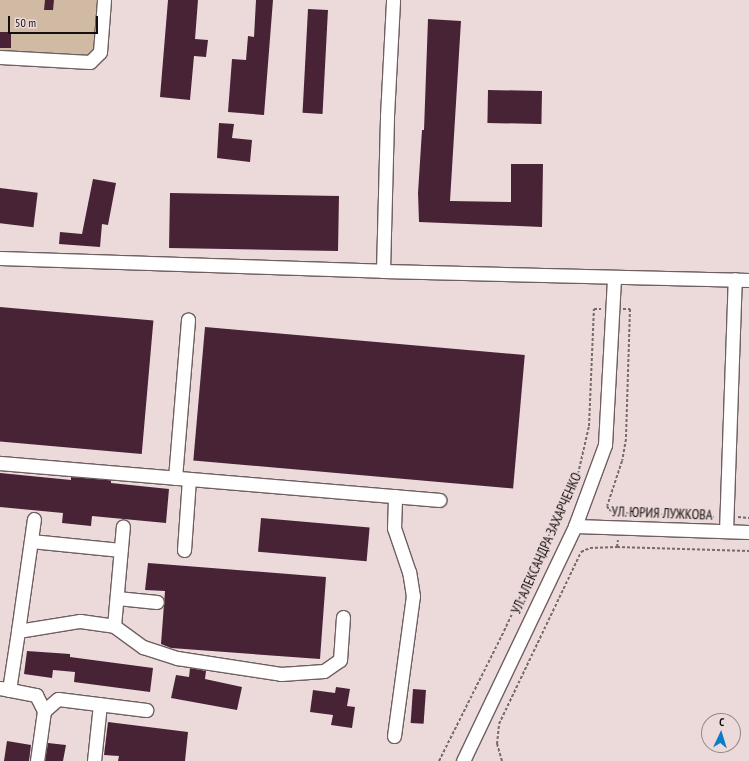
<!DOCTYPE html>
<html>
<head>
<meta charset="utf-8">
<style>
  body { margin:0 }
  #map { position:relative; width:749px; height:761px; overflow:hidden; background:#ecd9da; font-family:"PT Sans Narrow",sans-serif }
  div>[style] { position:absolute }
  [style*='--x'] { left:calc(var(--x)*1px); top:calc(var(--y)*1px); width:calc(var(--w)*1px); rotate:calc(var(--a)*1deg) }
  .green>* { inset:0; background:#d0baa4 }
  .building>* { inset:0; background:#482336; transform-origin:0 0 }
  .path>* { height:2px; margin-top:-1px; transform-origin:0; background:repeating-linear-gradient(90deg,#766a6b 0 3px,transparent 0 5px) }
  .roads { filter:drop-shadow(1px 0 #6f5f60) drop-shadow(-1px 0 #6f5f60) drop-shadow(0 1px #6f5f60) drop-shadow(0 -1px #6f5f60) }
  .minor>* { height:13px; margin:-6.5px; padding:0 6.5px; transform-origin:6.5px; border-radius:6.5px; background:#fff }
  span { translate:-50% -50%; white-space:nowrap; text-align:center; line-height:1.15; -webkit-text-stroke:4px #ecd9da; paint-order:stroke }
  .street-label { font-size:14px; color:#140e0e }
  .north { position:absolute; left:701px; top:713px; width:40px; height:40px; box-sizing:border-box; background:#ecd9da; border:1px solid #968888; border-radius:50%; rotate:4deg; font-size:11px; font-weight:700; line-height:16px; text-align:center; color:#140e0e }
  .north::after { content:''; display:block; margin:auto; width:14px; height:18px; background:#097ec7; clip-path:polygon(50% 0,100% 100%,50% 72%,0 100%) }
  .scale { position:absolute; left:8px; top:16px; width:90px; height:18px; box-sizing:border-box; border:2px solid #140e0e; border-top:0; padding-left:5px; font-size:12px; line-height:14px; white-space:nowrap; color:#140e0e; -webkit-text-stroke:3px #ecd9da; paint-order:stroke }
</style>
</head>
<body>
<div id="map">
  <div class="green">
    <div style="clip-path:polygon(0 0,101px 0,97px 45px,92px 54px,84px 57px,0 55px)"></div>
  </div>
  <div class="building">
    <div style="clip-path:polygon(45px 0,54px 0,53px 10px,44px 10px)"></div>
    <div style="clip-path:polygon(168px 0,198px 0,195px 39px,208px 40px,206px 57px,194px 56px,190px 100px,160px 97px)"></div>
    <div style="clip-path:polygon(256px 0,273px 0,264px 115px,228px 112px,232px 59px,246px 60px,248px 36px,254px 37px)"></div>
    <div style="left:308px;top:9px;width:20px;height:104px;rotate:3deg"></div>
    <div style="clip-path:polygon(428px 19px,461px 21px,450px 201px,511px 202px,511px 164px,543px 164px,542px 227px,419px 222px,418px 193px,422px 130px,424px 130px)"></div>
    <div style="left:0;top:32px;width:11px;height:16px"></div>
    <div style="left:488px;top:90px;width:54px;height:33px;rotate:1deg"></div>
    <div style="clip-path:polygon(219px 123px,234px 124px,232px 138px,252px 140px,250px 162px,217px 158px)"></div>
    <div style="clip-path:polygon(93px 179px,116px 183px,108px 225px,102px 224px,100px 247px,59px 244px,60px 232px,82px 234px)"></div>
    <div style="left:0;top:188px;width:38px;height:35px;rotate:7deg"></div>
    <div style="left:170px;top:193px;width:169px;height:55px;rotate:1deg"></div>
    <div style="left:0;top:307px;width:154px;height:134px;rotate:5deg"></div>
    <div style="left:205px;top:327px;width:321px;height:134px;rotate:5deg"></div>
    <div style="clip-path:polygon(0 473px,71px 480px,71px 477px,111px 480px,111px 483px,169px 489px,166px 523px,92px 516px,91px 526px,62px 523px,63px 513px,0 507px)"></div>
    <div style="left:261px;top:518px;width:109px;height:34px;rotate:5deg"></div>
    <div style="clip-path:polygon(148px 563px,326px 577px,320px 659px,171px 648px,161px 644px,165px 591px,145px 590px)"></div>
    <div style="clip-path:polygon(27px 651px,70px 654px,70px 657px,153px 668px,150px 692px,74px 682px,75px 672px,53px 670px,52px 678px,24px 674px)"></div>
    <div style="clip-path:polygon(190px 668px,206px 671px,205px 679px,242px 687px,237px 710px,171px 698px,176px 675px,189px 677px)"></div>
    <div style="clip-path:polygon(336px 687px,350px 689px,347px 706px,355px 707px,352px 728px,331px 725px,333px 715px,310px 712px,313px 690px,335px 693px)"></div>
    <div style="left:413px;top:689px;width:13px;height:34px;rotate:4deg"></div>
    <div style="clip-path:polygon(108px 722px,188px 732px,185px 761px,118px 761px,119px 756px,104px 755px)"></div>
    <div style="clip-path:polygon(7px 741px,31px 745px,29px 761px,4px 761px)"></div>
    <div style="clip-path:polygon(48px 743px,66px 745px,63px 761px,45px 761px)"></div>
  </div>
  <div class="path">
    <div style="--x:623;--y:309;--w:7;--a:0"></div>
    <div style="--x:630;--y:309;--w:130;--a:91.8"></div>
    <div style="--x:626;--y:439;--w:22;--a:100"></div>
    <div style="--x:622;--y:461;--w:47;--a:108.4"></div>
    <div style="--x:607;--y:506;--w:4;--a:63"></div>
    <div style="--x:609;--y:510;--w:12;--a:14"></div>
    <div style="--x:621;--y:513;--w:94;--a:2.4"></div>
    <div style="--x:738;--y:517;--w:11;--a:5"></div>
    <div style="--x:617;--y:547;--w:132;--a:1.7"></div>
    <div style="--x:439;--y:761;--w:145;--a:-63.4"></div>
    <div style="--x:504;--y:631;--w:174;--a:-64.8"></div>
    <div style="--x:578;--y:474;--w:49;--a:-77.1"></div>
    <div style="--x:589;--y:426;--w:117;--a:-87.6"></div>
    <div style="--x:594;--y:309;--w:7;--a:0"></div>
    <div style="--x:502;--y:761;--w:18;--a:-106"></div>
    <div style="--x:497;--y:744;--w:20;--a:-84"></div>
    <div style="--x:499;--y:724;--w:191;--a:-64.5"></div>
    <div style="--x:581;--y:552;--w:10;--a:-24"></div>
    <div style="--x:590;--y:548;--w:27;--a:-2"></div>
    <div style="--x:617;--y:547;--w:7;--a:-82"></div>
  </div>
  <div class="roads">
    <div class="minor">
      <div style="--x:0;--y:57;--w:90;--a:3.2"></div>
      <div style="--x:90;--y:62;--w:14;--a:-45"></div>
      <div style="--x:100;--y:52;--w:52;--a:-85.6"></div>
      <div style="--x:0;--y:258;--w:383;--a:1.9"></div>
      <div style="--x:383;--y:271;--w:366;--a:1.4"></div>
      <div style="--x:383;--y:271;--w:155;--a:-88.5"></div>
      <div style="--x:387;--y:116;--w:116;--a:-87"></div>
      <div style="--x:0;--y:463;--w:441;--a:4.8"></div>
      <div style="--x:175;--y:478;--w:159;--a:-85.3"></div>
      <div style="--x:575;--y:526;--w:174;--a:2"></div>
      <div style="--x:726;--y:531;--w:252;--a:-88"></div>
      <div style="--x:31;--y:541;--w:90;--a:5.7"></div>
      <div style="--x:184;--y:550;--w:71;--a:-86"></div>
      <div style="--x:117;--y:598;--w:40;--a:5.7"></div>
      <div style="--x:114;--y:626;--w:100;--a:-84.9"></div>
      <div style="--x:18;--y:631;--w:113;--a:-81.9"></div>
      <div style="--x:0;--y:688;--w:37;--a:11"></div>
      <div style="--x:36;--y:695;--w:18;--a:63"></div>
      <div style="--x:44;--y:711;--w:50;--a:98"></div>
      <div style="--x:9;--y:690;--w:60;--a:-81.3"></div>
      <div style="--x:18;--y:631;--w:63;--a:-9.2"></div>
      <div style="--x:80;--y:621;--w:34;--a:8"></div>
      <div style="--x:114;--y:626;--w:36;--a:36"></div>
      <div style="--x:143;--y:647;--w:36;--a:18"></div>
      <div style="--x:177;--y:658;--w:105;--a:8.7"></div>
      <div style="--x:281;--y:674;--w:43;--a:-4"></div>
      <div style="--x:324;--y:671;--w:19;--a:-35"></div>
      <div style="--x:340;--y:660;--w:43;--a:-86"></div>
      <div style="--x:44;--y:711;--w:18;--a:-41"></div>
      <div style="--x:58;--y:699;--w:89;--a:7.1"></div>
      <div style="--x:394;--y:736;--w:141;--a:-82.3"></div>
      <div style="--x:413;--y:596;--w:24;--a:-99"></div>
      <div style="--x:409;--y:572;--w:46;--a:-108.8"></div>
      <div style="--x:394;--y:528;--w:32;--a:-88"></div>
      <div style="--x:94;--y:761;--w:57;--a:-84"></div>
      <div style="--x:463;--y:761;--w:260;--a:-64.5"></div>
      <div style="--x:575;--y:526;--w:86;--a:-69.7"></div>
      <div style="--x:605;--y:445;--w:168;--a:-86.9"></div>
    </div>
  </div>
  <div class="street-label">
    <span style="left:662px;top:513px;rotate:2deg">УЛ. ЮРИЯ ЛУЖКОВА</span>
    <span style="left:546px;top:543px;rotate:-66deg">УЛ. АЛЕКСАНДРА ЗАХАРЧЕНКО</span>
  </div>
  <div class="north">С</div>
  <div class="scale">50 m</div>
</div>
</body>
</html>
